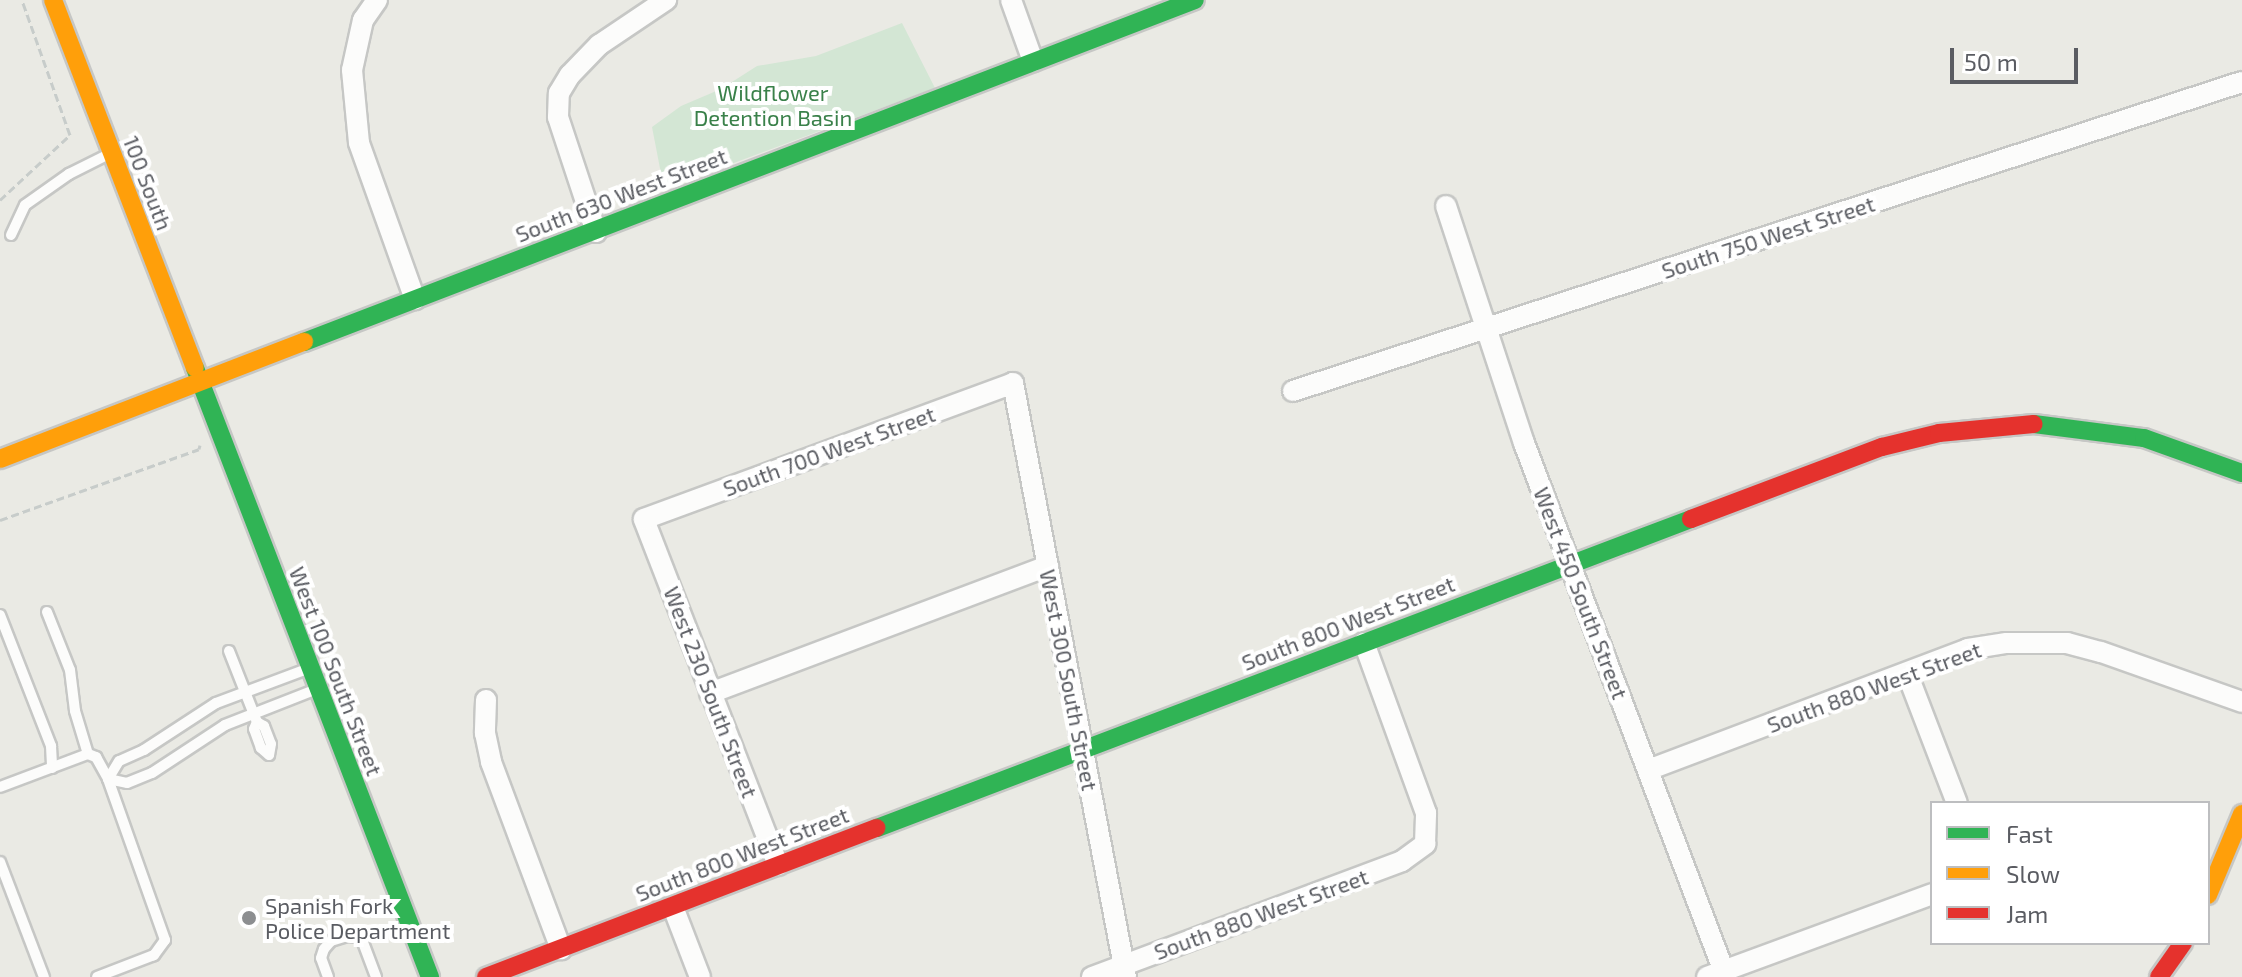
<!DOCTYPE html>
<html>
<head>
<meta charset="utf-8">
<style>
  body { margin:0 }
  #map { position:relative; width:2242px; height:977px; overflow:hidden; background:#eaeae4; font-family:"Exo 2",sans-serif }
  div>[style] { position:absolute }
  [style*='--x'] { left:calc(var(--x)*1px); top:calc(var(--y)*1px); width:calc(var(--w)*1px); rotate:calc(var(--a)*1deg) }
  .green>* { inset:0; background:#d3e6d4 }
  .path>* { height:3px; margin-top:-1.5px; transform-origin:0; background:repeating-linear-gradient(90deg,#c7ccca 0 8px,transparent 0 12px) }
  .roads { filter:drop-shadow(2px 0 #c6c7c5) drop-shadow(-2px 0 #c6c7c5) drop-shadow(0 2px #c6c7c5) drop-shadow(0 -2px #c6c7c5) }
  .lane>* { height:10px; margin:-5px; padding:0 5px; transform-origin:5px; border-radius:5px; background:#fcfcfb }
  .street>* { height:20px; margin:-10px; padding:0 10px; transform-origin:10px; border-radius:10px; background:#fcfcfb }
  .fast>* { height:18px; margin:-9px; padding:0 9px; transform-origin:9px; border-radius:9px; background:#30b455 }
  .slow>* { height:18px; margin:-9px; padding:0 9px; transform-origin:9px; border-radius:9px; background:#ff9f0a }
  .jam>* { height:18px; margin:-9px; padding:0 9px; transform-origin:9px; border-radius:9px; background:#e5322d }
  .dots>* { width:22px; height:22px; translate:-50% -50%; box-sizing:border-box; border:4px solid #fff; border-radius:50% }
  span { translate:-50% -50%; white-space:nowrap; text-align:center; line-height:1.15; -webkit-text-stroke:8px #fff; paint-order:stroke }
  .park-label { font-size:22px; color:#3a814a }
  .street-label { font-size:22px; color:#5a5c62 }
  .poi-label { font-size:22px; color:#5a5c62 }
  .left { translate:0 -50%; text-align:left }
  .legend { position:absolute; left:1930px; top:801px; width:280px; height:144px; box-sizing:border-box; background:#fff; border:2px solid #bdbec0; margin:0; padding:10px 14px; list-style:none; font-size:24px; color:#5a5c62 }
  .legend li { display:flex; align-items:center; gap:16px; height:40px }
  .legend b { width:40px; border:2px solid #bdbec0 }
  .scale { position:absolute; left:1950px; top:48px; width:128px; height:36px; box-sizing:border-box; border:4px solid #5a5c62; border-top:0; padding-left:10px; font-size:24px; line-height:28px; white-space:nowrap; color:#5a5c62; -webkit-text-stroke:6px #fff; paint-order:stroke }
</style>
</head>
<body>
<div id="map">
  <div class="green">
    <div style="clip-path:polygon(902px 23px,935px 88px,664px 189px,652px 127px,681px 106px,721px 89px,757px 66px,816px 56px)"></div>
  </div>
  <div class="path">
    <div style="--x:0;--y:200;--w:96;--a:-42.9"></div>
    <div style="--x:70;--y:135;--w:143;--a:-109.6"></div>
    <div style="--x:0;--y:520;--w:211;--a:-19.6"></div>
    <div style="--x:199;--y:449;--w:4;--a:-76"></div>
  </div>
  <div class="roads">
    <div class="lane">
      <div style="--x:11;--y:235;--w:33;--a:-65"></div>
      <div style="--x:25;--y:205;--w:54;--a:-35.2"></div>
      <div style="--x:69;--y:174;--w:45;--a:-26.6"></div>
      <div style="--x:47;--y:612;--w:62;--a:68.4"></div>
      <div style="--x:70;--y:670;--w:41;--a:83"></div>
      <div style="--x:75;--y:711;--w:45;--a:73.2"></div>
      <div style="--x:88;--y:754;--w:9;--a:21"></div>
      <div style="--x:96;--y:757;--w:25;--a:61"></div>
      <div style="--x:108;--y:779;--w:171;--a:70.5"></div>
      <div style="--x:165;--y:940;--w:19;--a:126"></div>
      <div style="--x:154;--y:955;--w:61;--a:158.9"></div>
      <div style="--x:0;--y:615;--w:141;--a:68.7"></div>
      <div style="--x:51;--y:746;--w:22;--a:87"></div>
      <div style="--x:229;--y:651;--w:76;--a:68.5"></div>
      <div style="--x:307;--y:669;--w:97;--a:159.5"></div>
      <div style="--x:216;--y:703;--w:86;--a:146.9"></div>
      <div style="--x:144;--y:750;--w:27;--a:156"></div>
      <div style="--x:119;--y:761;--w:21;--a:121"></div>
      <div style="--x:108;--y:779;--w:19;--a:12"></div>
      <div style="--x:127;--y:783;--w:27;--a:-22"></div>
      <div style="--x:152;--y:773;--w:87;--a:-33.3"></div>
      <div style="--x:225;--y:725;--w:99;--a:-21.4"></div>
      <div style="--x:257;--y:722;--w:8;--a:30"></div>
      <div style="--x:264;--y:726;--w:19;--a:69"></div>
      <div style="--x:271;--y:744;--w:11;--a:100"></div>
      <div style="--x:269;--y:755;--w:11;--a:-139"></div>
      <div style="--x:261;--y:748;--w:20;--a:-110"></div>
      <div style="--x:254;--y:729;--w:8;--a:-67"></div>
      <div style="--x:0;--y:787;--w:94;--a:-20.6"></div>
      <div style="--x:0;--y:862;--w:123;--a:69.1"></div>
      <div style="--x:328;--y:977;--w:20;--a:-110"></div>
      <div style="--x:321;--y:958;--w:9;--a:-72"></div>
      <div style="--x:324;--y:949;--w:11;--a:-49"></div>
      <div style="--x:331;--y:941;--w:17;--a:-17"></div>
      <div style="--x:347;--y:936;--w:14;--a:4"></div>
      <div style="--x:361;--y:937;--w:43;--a:69.4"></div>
    </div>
    <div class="street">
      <div style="--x:377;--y:0;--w:24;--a:125"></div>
      <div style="--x:363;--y:20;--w:51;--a:102.4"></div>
      <div style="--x:352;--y:70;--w:73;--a:84.5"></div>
      <div style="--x:359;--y:143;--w:166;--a:70.3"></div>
      <div style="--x:1011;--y:0;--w:65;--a:70.2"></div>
      <div style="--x:1446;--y:206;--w:250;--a:71.8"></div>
      <div style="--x:1524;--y:443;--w:571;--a:69.28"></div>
      <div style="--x:596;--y:232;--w:121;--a:-108.3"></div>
      <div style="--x:558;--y:117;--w:24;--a:-88"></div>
      <div style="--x:559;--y:93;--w:21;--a:-59"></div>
      <div style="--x:570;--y:75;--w:42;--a:-46"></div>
      <div style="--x:599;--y:45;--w:81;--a:-33.9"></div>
      <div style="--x:1293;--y:391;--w:998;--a:-18.04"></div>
      <div style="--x:1907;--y:673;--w:139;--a:69"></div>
      <div style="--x:710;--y:693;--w:361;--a:-20.6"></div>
      <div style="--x:486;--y:700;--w:33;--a:92"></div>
      <div style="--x:485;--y:733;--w:30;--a:78"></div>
      <div style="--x:491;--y:762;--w:200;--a:69.5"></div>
      <div style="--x:1648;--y:770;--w:342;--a:-20.7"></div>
      <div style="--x:1968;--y:649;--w:39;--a:-9"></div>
      <div style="--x:2007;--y:643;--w:60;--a:0"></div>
      <div style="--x:2067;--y:643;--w:35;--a:15"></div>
      <div style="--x:2101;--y:652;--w:150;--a:19.5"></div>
      <div style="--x:778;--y:865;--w:371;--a:-111.2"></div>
      <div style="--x:644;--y:519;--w:393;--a:-20.2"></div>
      <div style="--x:1013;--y:383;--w:605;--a:79.23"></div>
      <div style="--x:673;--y:907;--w:75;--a:68.9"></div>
      <div style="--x:1092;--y:977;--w:331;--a:-20.5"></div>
      <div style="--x:1402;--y:861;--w:29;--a:-36"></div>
      <div style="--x:1425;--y:844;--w:31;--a:-88"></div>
      <div style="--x:1426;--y:813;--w:181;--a:-110"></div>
      <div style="--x:1707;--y:977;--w:240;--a:-20.2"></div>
    </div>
    <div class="fast">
      <div style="--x:304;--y:342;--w:954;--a:-21"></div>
      <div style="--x:195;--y:368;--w:653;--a:68.9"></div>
      <div style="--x:2034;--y:424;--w:111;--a:7.3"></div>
      <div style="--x:2144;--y:438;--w:104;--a:19.7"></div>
      <div style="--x:877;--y:828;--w:871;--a:-20.79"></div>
    </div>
    <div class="slow">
      <div style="--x:53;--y:0;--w:394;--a:68.9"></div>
      <div style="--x:0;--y:459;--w:326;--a:-21.1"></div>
      <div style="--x:2208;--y:895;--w:88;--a:-67.2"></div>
    </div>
    <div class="jam">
      <div style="--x:1691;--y:519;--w:204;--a:-20.7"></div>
      <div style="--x:1882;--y:447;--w:59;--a:-13.8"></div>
      <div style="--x:1939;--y:433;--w:95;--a:-5.4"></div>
      <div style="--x:486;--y:977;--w:418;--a:-20.9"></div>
      <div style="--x:2159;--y:977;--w:42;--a:-54.8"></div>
    </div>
  </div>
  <div class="dots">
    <div style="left:249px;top:918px;background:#8c8e90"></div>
  </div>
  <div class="park-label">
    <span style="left:773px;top:105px">Wildflower<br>Detention Basin</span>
  </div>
  <div class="street-label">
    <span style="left:148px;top:183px;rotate:69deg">100 South</span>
    <span style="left:621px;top:195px;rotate:-21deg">South 630 West Street</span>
    <span style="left:1768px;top:237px;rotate:-18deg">South 750 West Street</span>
    <span style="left:829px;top:451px;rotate:-20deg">South 700 West Street</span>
    <span style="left:1581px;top:593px;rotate:69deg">West 450 South Street</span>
    <span style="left:1348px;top:623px;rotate:-21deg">South 800 West Street</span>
    <span style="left:336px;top:671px;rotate:69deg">West 100 South Street</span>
    <span style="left:1069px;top:680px;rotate:79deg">West 300 South Street</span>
    <span style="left:1874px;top:687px;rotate:-20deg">South 880 West Street</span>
    <span style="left:711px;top:692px;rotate:69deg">West 230 South Street</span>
    <span style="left:742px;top:854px;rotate:-21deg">South 800 West Street</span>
    <span style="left:1261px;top:914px;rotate:-20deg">South 880 West Street</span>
  </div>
  <div class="poi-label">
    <span class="left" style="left:265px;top:918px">Spanish Fork<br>Police Department</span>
  </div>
  <ul class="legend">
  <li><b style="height:10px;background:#30b455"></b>Fast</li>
  <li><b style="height:10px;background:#ff9f0a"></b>Slow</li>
  <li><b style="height:10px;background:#e5322d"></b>Jam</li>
  </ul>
  <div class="scale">50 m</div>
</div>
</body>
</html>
